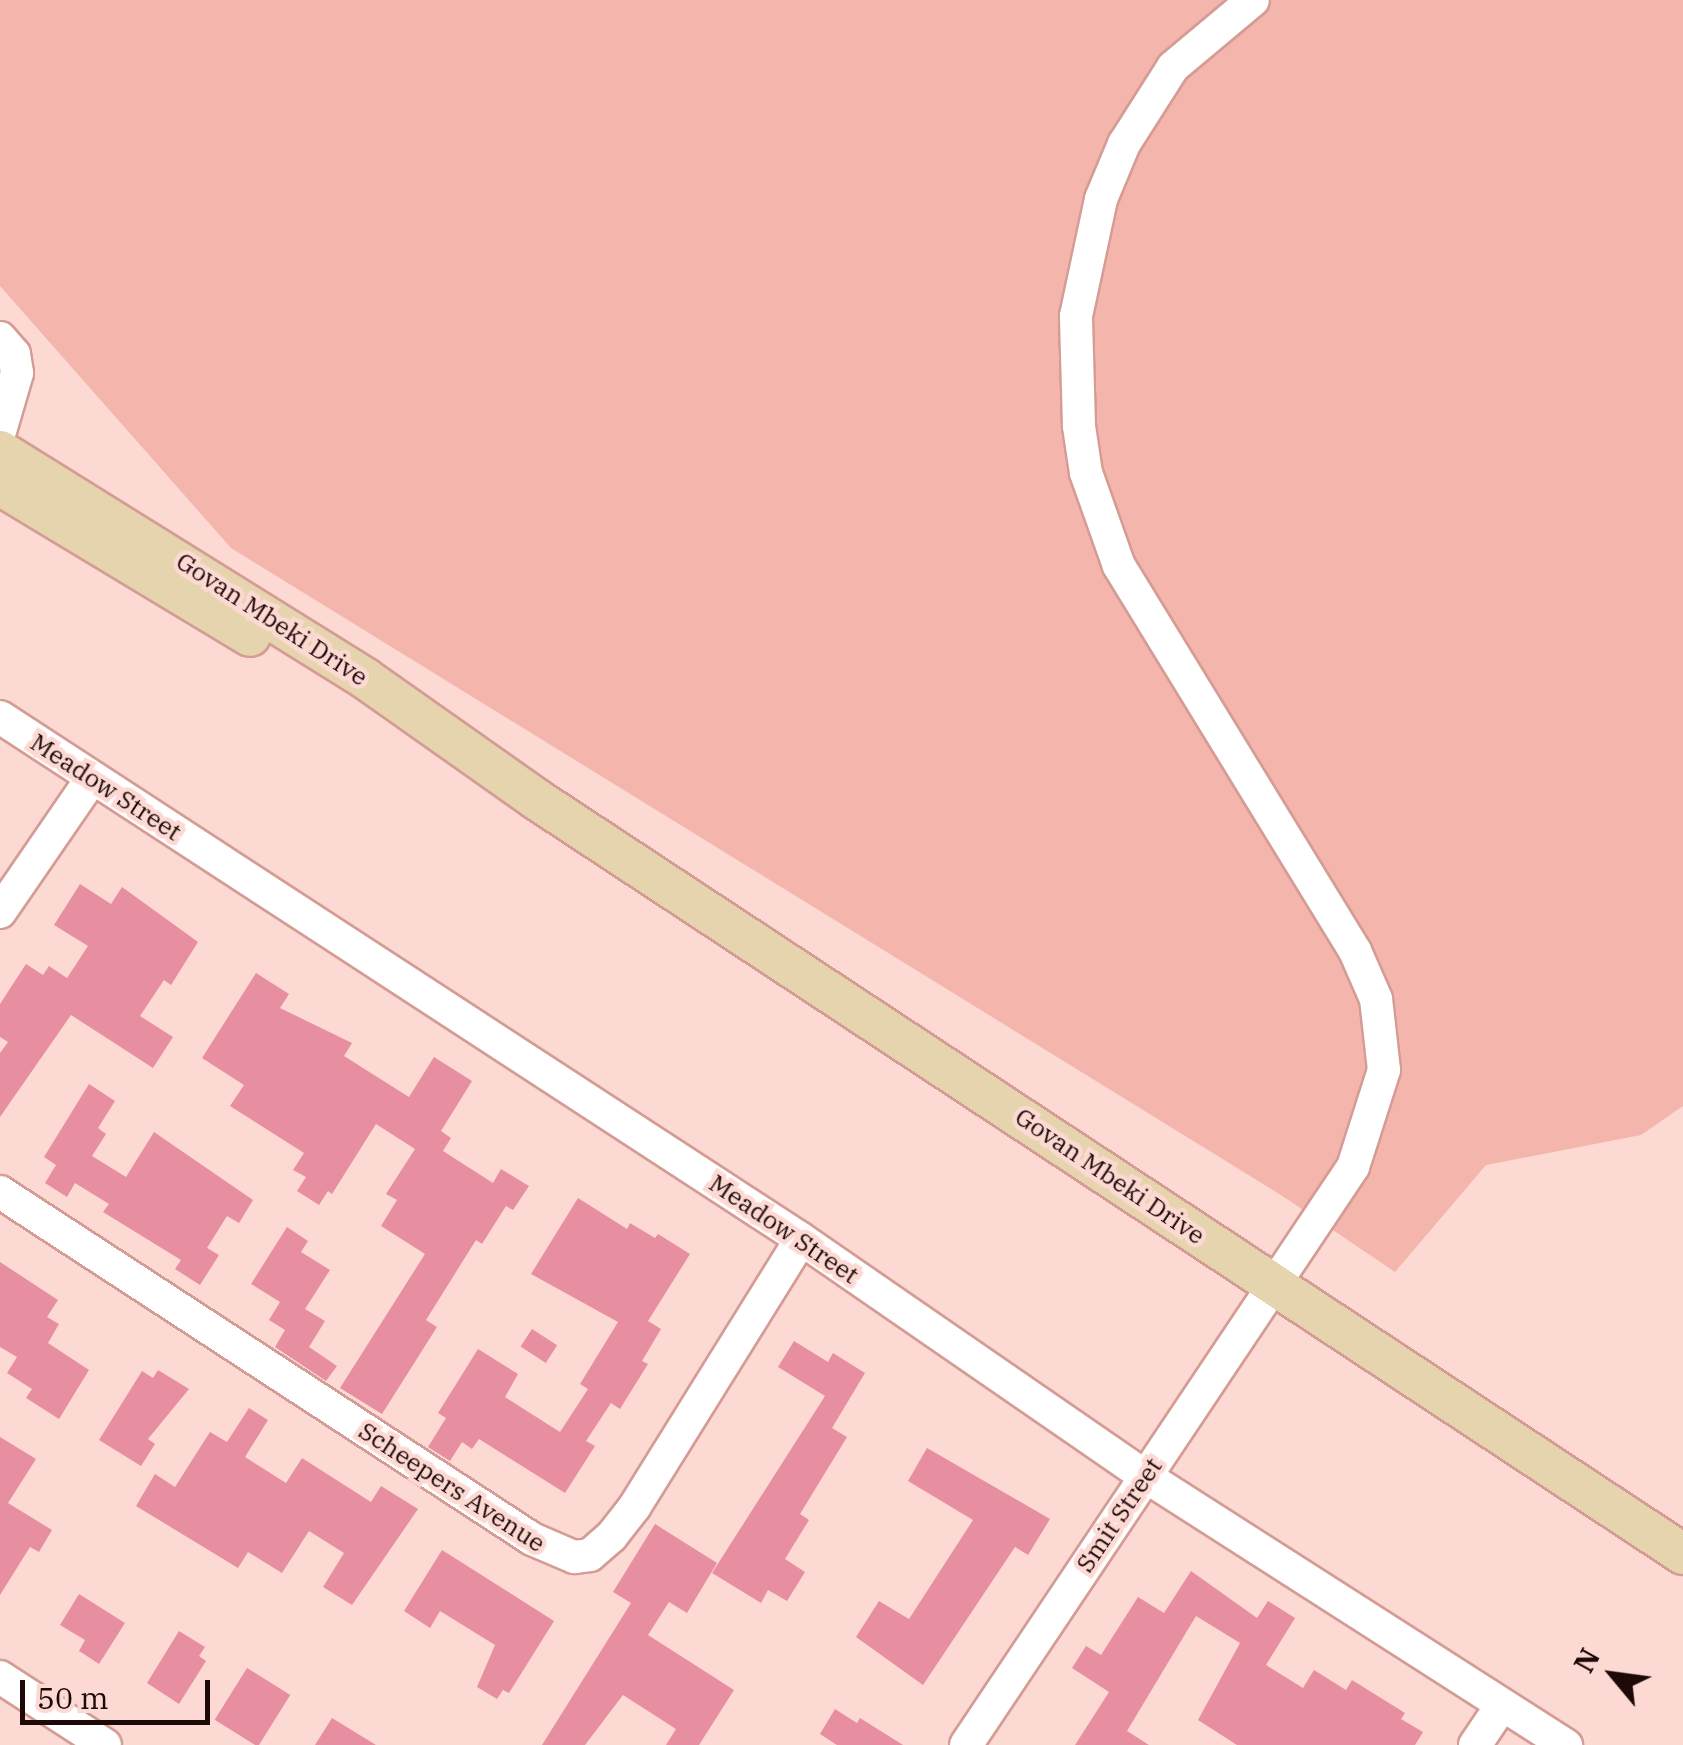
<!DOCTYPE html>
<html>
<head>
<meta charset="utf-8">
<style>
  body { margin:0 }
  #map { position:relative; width:1683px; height:1745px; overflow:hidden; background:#fdd9d4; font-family:"IBM Plex Serif",serif }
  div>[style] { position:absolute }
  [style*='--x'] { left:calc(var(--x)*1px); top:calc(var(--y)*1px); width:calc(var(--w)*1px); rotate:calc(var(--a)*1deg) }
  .green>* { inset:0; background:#f4b5ad }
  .building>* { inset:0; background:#e78ea0; transform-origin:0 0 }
  .roads { filter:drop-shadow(2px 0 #d49c94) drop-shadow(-2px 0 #d49c94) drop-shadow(0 2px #d49c94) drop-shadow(0 -2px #d49c94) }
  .minor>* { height:32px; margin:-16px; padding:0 16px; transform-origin:16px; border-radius:16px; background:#fff }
  .major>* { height:40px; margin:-20px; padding:0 20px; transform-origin:20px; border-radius:20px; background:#e5d4ad }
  span { translate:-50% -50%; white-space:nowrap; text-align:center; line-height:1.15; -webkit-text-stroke:9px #fdd9d4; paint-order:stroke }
  .street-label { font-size:25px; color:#1d0a08 }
  .north { position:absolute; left:1563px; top:1625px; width:100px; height:100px; -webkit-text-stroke:8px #fdd9d4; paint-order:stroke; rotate:299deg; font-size:28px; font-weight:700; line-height:40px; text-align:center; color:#1d0a08 }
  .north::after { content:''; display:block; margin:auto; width:35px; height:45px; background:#1d0a08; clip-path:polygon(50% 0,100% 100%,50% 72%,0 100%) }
  .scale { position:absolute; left:20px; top:1680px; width:190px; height:45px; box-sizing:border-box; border:5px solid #1d0a08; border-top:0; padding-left:12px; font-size:30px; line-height:35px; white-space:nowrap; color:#1d0a08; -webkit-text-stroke:8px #fdd9d4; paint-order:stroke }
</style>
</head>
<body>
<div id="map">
  <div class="green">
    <div style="clip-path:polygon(0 0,1683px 0,1683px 1106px,1641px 1135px,1486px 1165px,1395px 1272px,1281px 1195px,231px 548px,0 286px)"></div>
  </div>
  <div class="building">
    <div style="clip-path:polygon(80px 884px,111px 904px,122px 887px,198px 942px,171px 985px,164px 980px,140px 1016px,173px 1037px,153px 1068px,71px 1015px,0 1117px,0 1053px,8px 1042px,0 1037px,0 1004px,26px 964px,43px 975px,49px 966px,67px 978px,88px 946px,54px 925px)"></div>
    <div style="clip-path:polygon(256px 973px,289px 994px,280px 1008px,352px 1043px,344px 1056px,409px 1097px,434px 1057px,472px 1081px,441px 1131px,451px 1138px,443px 1151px,493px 1183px,501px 1169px,529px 1186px,513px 1210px,506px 1206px,482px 1244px,476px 1240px,426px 1320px,437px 1327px,382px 1414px,340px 1388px,425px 1254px,381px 1226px,397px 1200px,386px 1194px,415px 1149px,376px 1124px,332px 1194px,328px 1191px,319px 1205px,297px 1191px,306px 1177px,293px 1170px,304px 1153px,230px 1106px,244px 1085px,202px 1058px)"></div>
    <div style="clip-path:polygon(89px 1084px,115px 1101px,98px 1128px,106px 1134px,92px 1156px,126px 1177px,154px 1132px,253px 1200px,239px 1223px,227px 1216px,207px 1248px,219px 1255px,200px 1285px,175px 1269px,181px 1260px,103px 1212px,109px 1204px,75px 1183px,67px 1197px,45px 1183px,56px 1165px,44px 1157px)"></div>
    <div style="clip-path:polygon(578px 1198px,627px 1229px,630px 1223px,655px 1238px,658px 1234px,690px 1254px,648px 1321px,661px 1329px,642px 1361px,648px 1364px,620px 1409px,611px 1403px,586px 1441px,595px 1446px,565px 1493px,479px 1439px,472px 1449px,462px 1442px,450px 1461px,428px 1447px,446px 1418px,438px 1413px,478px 1349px,518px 1374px,505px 1397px,560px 1432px,588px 1389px,580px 1384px,618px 1322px,531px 1274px)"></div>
    <div style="clip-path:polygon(287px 1227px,308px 1241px,301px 1252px,330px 1270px,305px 1309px,325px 1321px,309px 1347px,337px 1366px,326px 1381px,275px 1347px,285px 1330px,269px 1320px,280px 1302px,251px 1284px)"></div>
    <div style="clip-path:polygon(0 1262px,58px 1300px,47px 1317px,59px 1324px,48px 1343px,89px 1370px,59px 1419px,26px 1398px,32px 1389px,7px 1373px,17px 1357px,0 1347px)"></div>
    <div style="left:532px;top:1329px;width:30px;height:21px;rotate:33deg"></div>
    <div style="clip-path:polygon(794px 1341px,828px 1362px,833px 1353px,865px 1373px,832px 1428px,847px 1437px,800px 1514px,809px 1520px,785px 1559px,805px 1572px,787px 1601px,768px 1590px,761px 1603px,712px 1573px,825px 1396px,778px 1367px)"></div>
    <div style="clip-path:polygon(158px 1370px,189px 1389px,148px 1439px,155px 1444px,141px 1466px,99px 1440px,142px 1371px,153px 1378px)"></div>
    <div style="clip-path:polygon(249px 1408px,268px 1420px,245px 1457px,286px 1483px,302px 1458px,371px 1502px,381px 1486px,418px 1509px,352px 1605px,323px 1587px,344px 1553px,309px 1531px,282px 1573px,248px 1552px,238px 1568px,136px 1506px,155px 1474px,175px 1487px,210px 1432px,227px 1442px)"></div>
    <div style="clip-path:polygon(0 1437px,36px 1459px,8px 1503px,52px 1530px,39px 1552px,30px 1547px,0 1595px)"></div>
    <div style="clip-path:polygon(927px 1448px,1050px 1519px,1028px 1555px,1015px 1547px,923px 1685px,856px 1637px,879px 1601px,909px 1619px,973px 1520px,908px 1481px)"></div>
    <div style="clip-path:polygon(655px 1524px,717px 1563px,687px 1613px,669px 1602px,648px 1635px,734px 1690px,699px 1745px,666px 1745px,676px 1729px,623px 1695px,585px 1745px,542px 1745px,631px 1603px,613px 1592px)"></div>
    <div style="clip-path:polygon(442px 1550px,554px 1621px,509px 1693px,503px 1690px,497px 1699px,477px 1687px,495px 1645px,440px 1611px,430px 1628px,404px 1611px)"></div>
    <div style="clip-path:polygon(1191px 1571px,1257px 1618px,1268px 1601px,1295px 1618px,1266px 1665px,1303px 1688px,1314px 1670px,1346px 1690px,1352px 1680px,1405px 1713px,1401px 1719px,1423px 1732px,1415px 1745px,1237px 1745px,1198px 1720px,1240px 1643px,1196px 1616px,1127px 1731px,1149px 1745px,1075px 1745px,1109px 1692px,1072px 1668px,1086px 1646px,1101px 1655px,1138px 1597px,1164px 1613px)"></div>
    <div style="clip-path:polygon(79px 1594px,125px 1623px,99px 1664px,79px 1651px,85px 1640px,60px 1625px)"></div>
    <div style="clip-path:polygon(179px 1631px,205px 1647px,199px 1656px,206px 1661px,179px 1704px,147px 1683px)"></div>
    <div style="left:247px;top:1668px;width:51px;height:61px;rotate:32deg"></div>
    <div style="clip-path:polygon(835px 1709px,857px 1723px,860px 1718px,903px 1745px,837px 1745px,820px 1734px)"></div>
    <div style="clip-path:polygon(332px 1718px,376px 1745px,315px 1745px)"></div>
  </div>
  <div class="roads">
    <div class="minor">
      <div style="--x:0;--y:338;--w:21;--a:49"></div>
      <div style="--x:14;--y:354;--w:19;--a:81"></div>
      <div style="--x:17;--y:373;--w:60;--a:106.3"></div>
      <div style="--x:0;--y:717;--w:956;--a:33.09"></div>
      <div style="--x:801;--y:1239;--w:418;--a:34.6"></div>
      <div style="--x:1145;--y:1476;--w:500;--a:32.6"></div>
      <div style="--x:0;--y:912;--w:163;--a:-55.5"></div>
      <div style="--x:0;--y:1192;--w:635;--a:33.11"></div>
      <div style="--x:532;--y:1539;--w:46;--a:23.2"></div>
      <div style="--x:574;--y:1557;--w:16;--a:-7"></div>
      <div style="--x:590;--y:1555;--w:28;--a:-41"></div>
      <div style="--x:611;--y:1537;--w:39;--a:-52"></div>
      <div style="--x:635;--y:1506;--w:314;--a:-58.1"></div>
      <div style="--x:0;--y:1677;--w:125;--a:32.9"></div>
      <div style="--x:966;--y:1745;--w:696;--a:-56.2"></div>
      <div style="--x:1353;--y:1167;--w:102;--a:-72.3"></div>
      <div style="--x:1384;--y:1070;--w:71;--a:-96.4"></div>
      <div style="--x:1376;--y:999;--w:52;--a:-113.6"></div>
      <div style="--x:1355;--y:951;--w:452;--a:-121.5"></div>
      <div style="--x:1119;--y:566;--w:99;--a:-109.5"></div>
      <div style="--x:1086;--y:473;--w:48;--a:-98.5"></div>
      <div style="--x:1079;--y:426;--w:110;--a:-91.6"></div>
      <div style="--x:1076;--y:316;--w:120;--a:-77.9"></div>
      <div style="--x:1101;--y:199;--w:60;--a:-67.3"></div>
      <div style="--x:1124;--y:144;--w:91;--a:-57.5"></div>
      <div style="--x:1173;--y:67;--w:104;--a:-39.9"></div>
      <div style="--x:1475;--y:1745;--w:48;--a:-56"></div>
    </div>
    <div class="major">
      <div style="--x:0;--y:451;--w:431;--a:31.9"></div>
      <div style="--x:366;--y:679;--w:208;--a:35.2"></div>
      <div style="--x:536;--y:799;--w:1373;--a:33.35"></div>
      <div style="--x:0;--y:485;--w:292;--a:31.1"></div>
    </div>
  </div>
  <div class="street-label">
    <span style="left:272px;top:619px;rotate:33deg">Govan Mbeki Drive</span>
    <span style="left:106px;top:787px;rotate:33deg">Meadow Street</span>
    <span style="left:1110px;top:1176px;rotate:34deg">Govan Mbeki Drive</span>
    <span style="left:784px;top:1229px;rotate:34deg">Meadow Street</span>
    <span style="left:452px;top:1487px;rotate:33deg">Scheepers Avenue</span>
    <span style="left:1119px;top:1515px;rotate:-56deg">Smit Street</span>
  </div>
  <div class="north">N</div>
  <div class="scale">50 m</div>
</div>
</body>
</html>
